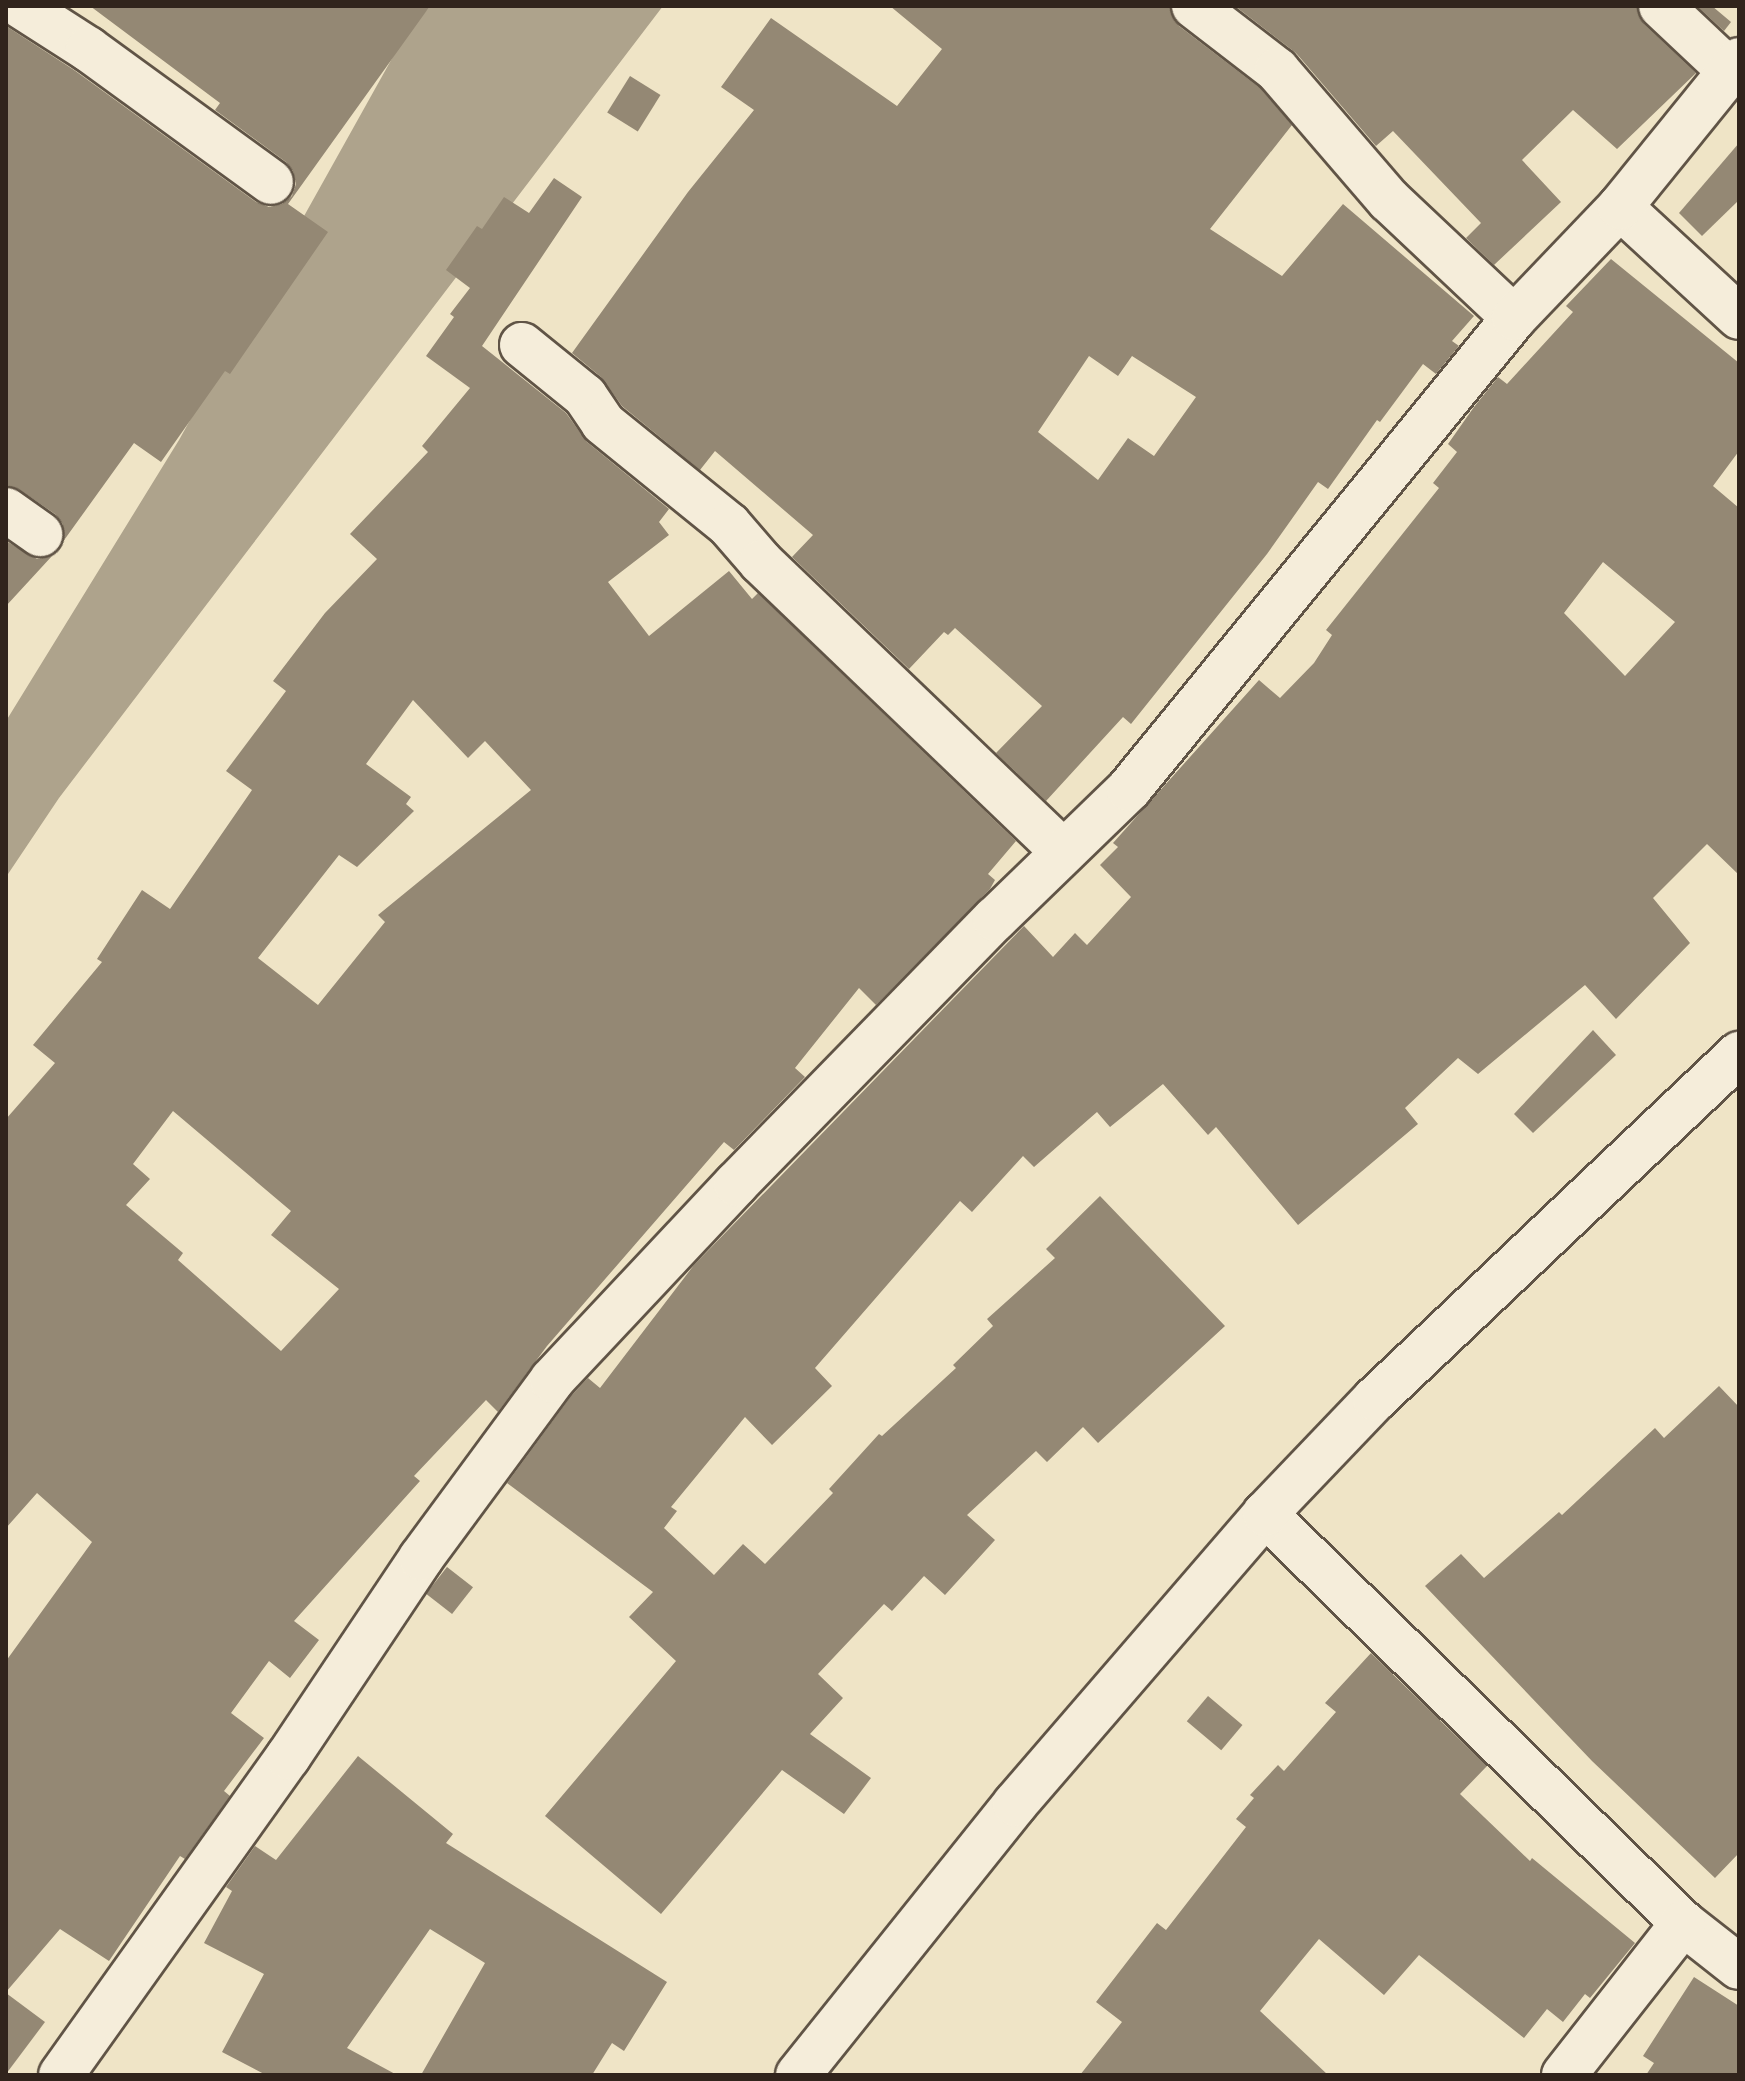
<!DOCTYPE html>
<html>
<head>
<meta charset="utf-8">
<style>
  body { margin:0 }
  #map { position:relative; width:1745px; height:2081px; overflow:hidden; background:#efe4c6; font-family:"IM FELL French Canon",serif }
  div>[style] { position:absolute }
  [style*='--x'] { left:calc(var(--x)*1px); top:calc(var(--y)*1px); width:calc(var(--w)*1px); rotate:calc(var(--a)*1deg) }
  .water>* { inset:0; background:#aea38c }
  .building>* { inset:0; background:#948874; transform-origin:0 0 }
  .roads { filter:drop-shadow(2px 0 #605446) drop-shadow(-2px 0 #605446) drop-shadow(0 2px #605446) drop-shadow(0 -2px #605446) }
  .minor>* { height:44px; margin:-22px; padding:0 22px; transform-origin:22px; border-radius:22px; background:#f5edda }
  span { translate:-50% -50%; white-space:nowrap; text-align:center; line-height:1.15; -webkit-text-stroke:8px #f5edda; paint-order:stroke }
  .frame { position:absolute; inset:0; border:8px solid #31241c; pointer-events:none }
</style>
</head>
<body>
<div id="map">
  <div class="water">
    <div style="clip-path:polygon(430px 6px,663px 6px,59px 798px,6px 877px,6px 721px,179px 440px,404px 37px)"></div>
  </div>
  <div class="building">
    <div style="clip-path:polygon(90px 6px,430px 6px,288px 204px,328px 232px,230px 374px,225px 371px,161px 462px,134px 443px,62px 543px,63px 524px,55px 514px,20px 490px,6px 485px,6px 26px,74px 70px,256px 202px,269px 207px,282px 204px,292px 196px,296px 184px,293px 171px,286px 162px,215px 110px,220px 103px)"></div>
    <div style="clip-path:polygon(evenodd,890px 6px,1170px 6px,1179px 26px,1260px 88px,1292px 125px,1210px 229px,1282px 276px,1343px 204px,1474px 316px,1452px 341px,1459px 346px,1436px 374px,1423px 364px,1380px 422px,1377px 420px,1328px 489px,1318px 482px,1267px 554px,1131px 724px,1123px 717px,1046px 801px,996px 753px,1042px 706px,955px 628px,948px 635px,944px 632px,909px 669px,792px 557px,813px 535px,715px 451px,700px 470px,622px 406px,601px 377px,572px 353px,688px 192px,754px 110px,721px 87px,771px 18px,897px 106px,942px 49px,890px 6px,1089px 356px,1118px 376px,1132px 356px,1196px 397px,1154px 456px,1128px 438px,1098px 480px,1038px 432px,1089px 356px)"></div>
    <div style="clip-path:polygon(1235px 6px,1637px 6px,1644px 24px,1696px 73px,1617px 149px,1573px 110px,1522px 160px,1561px 202px,1494px 265px,1466px 238px,1481px 223px,1393px 131px,1376px 146px,1296px 53px)"></div>
    <div style="clip-path:polygon(1697px 6px,1712px 6px,1731px 22px,1724px 31px)"></div>
    <div style="left:630px;top:76px;width:36px;height:43px;rotate:32deg"></div>
    <div style="clip-path:polygon(1739px 143px,1739px 200px,1702px 236px,1679px 213px)"></div>
    <div style="clip-path:polygon(evenodd,554px 178px,582px 197px,482px 346px,566px 413px,587px 442px,669px 509px,659px 522px,669px 535px,608px 582px,649px 636px,729px 571px,752px 599px,758px 593px,1016px 841px,988px 874px,995px 880px,990px 889px,876px 1005px,859px 988px,795px 1068px,805px 1077px,734px 1150px,724px 1142px,547px 1346px,498px 1412px,486px 1400px,414px 1476px,420px 1481px,294px 1621px,319px 1640px,290px 1678px,269px 1661px,231px 1713px,264px 1738px,224px 1791px,230px 1796px,185px 1859px,180px 1856px,109px 1961px,60px 1929px,6px 1992px,6px 1661px,92px 1542px,37px 1493px,6px 1528px,6px 1119px,55px 1063px,33px 1045px,102px 962px,97px 959px,142px 890px,170px 909px,252px 790px,226px 771px,286px 691px,273px 681px,325px 613px,377px 559px,350px 534px,428px 452px,422px 446px,470px 388px,426px 356px,454px 317px,450px 314px,470px 288px,446px 270px,477px 226px,482px 229px,504px 197px,529px 213px,554px 178px,413px 700px,468px 758px,485px 741px,531px 790px,378px 915px,385px 922px,318px 1005px,258px 958px,339px 855px,357px 867px,414px 811px,406px 804px,411px 797px,366px 764px,413px 700px,554px 178px,173px 1111px,291px 1211px,271px 1235px,339px 1289px,281px 1351px,178px 1260px,183px 1253px,126px 1205px,150px 1179px,133px 1164px,173px 1111px)"></div>
    <div style="clip-path:polygon(evenodd,1611px 259px,1739px 363px,1739px 451px,1713px 486px,1739px 508px,1739px 875px,1707px 844px,1653px 898px,1690px 943px,1616px 1019px,1585px 985px,1478px 1074px,1458px 1058px,1405px 1108px,1418px 1124px,1298px 1225px,1216px 1127px,1208px 1135px,1163px 1084px,1110px 1127px,1097px 1112px,1034px 1167px,1023px 1156px,972px 1212px,960px 1201px,815px 1368px,832px 1386px,772px 1445px,745px 1417px,671px 1507px,677px 1511px,664px 1528px,714px 1575px,743px 1544px,765px 1564px,833px 1493px,829px 1489px,879px 1434px,882px 1436px,956px 1368px,953px 1365px,993px 1326px,987px 1319px,1055px 1258px,1046px 1249px,1100px 1196px,1225px 1326px,1098px 1443px,1083px 1427px,1047px 1462px,1036px 1451px,967px 1515px,995px 1540px,945px 1595px,924px 1576px,892px 1611px,884px 1604px,818px 1674px,843px 1698px,810px 1734px,871px 1778px,844px 1814px,782px 1770px,661px 1914px,545px 1816px,676px 1661px,629px 1617px,653px 1592px,507px 1483px,571px 1396px,588px 1378px,600px 1388px,694px 1265px,1024px 926px,1053px 957px,1075px 933px,1087px 945px,1131px 897px,1100px 865px,1118px 847px,1113px 843px,1259px 680px,1280px 698px,1314px 663px,1332px 635px,1326px 630px,1439px 488px,1433px 483px,1457px 452px,1448px 444px,1474px 407px,1498px 377px,1507px 384px,1573px 312px,1566px 306px,1611px 259px,1603px 562px,1675px 622px,1625px 676px,1564px 613px,1603px 562px)"></div>
    <div style="clip-path:polygon(6px 541px,37px 559px,52px 556px,6px 606px)"></div>
    <div style="clip-path:polygon(1593px 1030px,1616px 1055px,1533px 1133px,1514px 1114px)"></div>
    <div style="clip-path:polygon(1719px 1386px,1739px 1407px,1739px 1853px,1715px 1878px,1592px 1761px,1425px 1586px,1461px 1554px,1484px 1578px,1559px 1512px,1562px 1515px,1655px 1428px,1664px 1438px)"></div>
    <div style="left:447px;top:1567px;width:33px;height:34px;rotate:38deg"></div>
    <div style="clip-path:polygon(1371px 1653px,1487px 1766px,1460px 1794px,1530px 1861px,1532px 1858px,1635px 1943px,1590px 1998px,1585px 1994px,1563px 2022px,1547px 2009px,1524px 2038px,1419px 1955px,1384px 1995px,1319px 1939px,1260px 2011px,1328px 2075px,1080px 2075px,1122px 2022px,1096px 2002px,1157px 1923px,1166px 1930px,1246px 1827px,1236px 1819px,1254px 1798px,1250px 1795px,1278px 1765px,1284px 1771px,1336px 1712px,1325px 1703px)"></div>
    <div style="left:1208px;top:1696px;width:45px;height:33px;rotate:40deg"></div>
    <div style="clip-path:polygon(358px 1756px,453px 1834px,446px 1843px,667px 1982px,624px 2051px,612px 2043px,592px 2075px,421px 2075px,485px 1963px,430px 1929px,347px 2048px,397px 2075px,266px 2075px,222px 2052px,264px 1974px,204px 1943px,232px 1891px,226px 1887px,255px 1846px,276px 1860px)"></div>
    <div style="clip-path:polygon(1694px 1977px,1739px 2006px,1739px 2075px,1646px 2075px,1654px 2063px,1643px 2056px)"></div>
    <div style="clip-path:polygon(6px 1993px,45px 2022px,6px 2074px)"></div>
  </div>
  <div class="roads">
    <div class="minor">
      <div style="--x:21;--y:6;--w:80;--a:32.7"></div>
      <div style="--x:88;--y:49;--w:226;--a:36"></div>
      <div style="--x:1194;--y:6;--w:105;--a:37.6"></div>
      <div style="--x:1277;--y:70;--w:172;--a:49.3"></div>
      <div style="--x:1389;--y:200;--w:172;--a:43.3"></div>
      <div style="--x:1661;--y:6;--w:95;--a:43.3"></div>
      <div style="--x:1620;--y:207;--w:162;--a:42.7"></div>
      <div style="--x:522;--y:345;--w:81;--a:39"></div>
      <div style="--x:585;--y:396;--w:32;--a:56"></div>
      <div style="--x:603;--y:423;--w:162;--a:39"></div>
      <div style="--x:729;--y:525;--w:49;--a:49.1"></div>
      <div style="--x:761;--y:562;--w:419;--a:43.8"></div>
      <div style="--x:6;--y:510;--w:42;--a:35.2"></div>
      <div style="--x:1265;--y:1514;--w:585;--a:44.38"></div>
      <div style="--x:1683;--y:1923;--w:71;--a:38.2"></div>
      <div style="--x:61;--y:2075;--w:391;--a:-54.5"></div>
      <div style="--x:288;--y:1757;--w:239;--a:-56.2"></div>
      <div style="--x:421;--y:1558;--w:221;--a:-53.6"></div>
      <div style="--x:552;--y:1380;--w:269;--a:-46.8"></div>
      <div style="--x:736;--y:1184;--w:371;--a:-45.7"></div>
      <div style="--x:995;--y:919;--w:187;--a:-44.1"></div>
      <div style="--x:1129;--y:789;--w:608;--a:-50.74"></div>
      <div style="--x:1514;--y:318;--w:153;--a:-46.3"></div>
      <div style="--x:1620;--y:207;--w:189;--a:-51"></div>
      <div style="--x:798;--y:2075;--w:347;--a:-51.3"></div>
      <div style="--x:1015;--y:1804;--w:383;--a:-49.2"></div>
      <div style="--x:1265;--y:1514;--w:159;--a:-46.3"></div>
      <div style="--x:1375;--y:1399;--w:502;--a:-43.46"></div>
      <div style="--x:1564;--y:2075;--w:193;--a:-51.9"></div>
    </div>
  </div>
  <div class="frame"></div>
</div>
</body>
</html>
